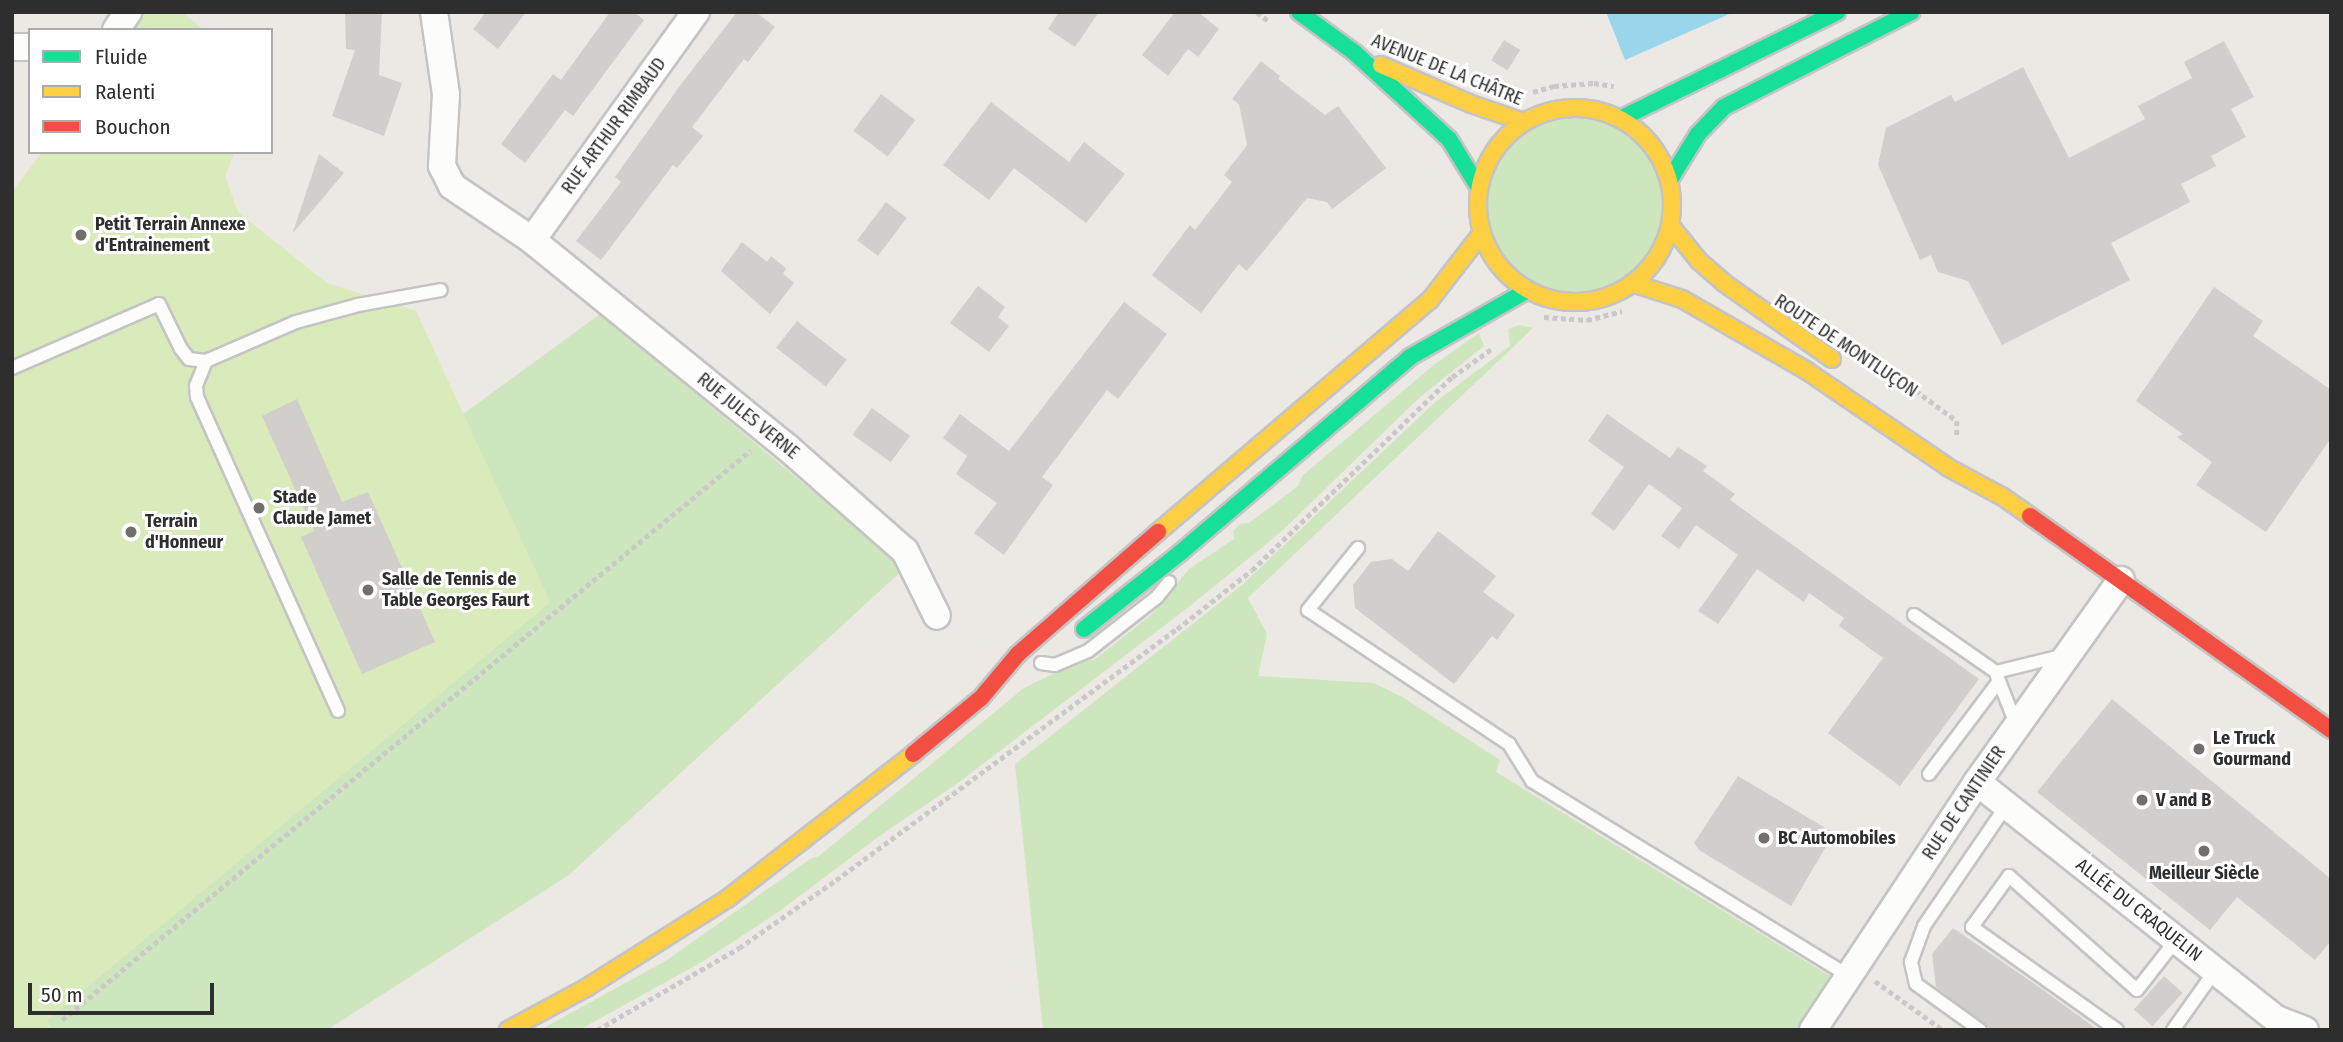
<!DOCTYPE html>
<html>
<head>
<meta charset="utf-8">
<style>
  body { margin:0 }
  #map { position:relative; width:2343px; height:1042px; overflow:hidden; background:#ece8e4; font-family:"Fira Sans Condensed",sans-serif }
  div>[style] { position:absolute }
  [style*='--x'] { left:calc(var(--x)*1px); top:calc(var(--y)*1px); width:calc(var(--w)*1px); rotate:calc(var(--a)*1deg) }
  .green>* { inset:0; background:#cee6be }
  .round { border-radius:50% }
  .pitch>* { inset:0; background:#d9eabb }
  .water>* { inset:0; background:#99d6ec }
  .building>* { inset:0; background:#d1cecb; transform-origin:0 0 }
  .path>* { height:4.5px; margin-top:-2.25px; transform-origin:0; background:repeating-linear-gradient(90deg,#c9c9c8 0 5px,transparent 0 8.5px) }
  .roads { filter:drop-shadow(2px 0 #c5c4c5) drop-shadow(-2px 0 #c5c4c5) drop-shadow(0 2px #c5c4c5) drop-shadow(0 -2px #c5c4c5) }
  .lane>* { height:12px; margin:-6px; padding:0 6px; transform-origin:6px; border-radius:6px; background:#fcfcfb }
  .street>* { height:26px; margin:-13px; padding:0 13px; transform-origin:13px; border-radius:13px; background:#fcfcfb }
  .fast>* { height:16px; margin:-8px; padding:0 8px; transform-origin:8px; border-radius:8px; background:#16e098 }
  .slow>* { height:16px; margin:-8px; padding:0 8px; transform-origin:8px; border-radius:8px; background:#ffcf43 }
  .slow>.ring { margin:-8px; padding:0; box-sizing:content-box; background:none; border:16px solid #ffcf43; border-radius:50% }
  .jam>* { height:16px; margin:-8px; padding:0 8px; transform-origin:8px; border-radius:8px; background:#f24e42 }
  .dots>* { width:19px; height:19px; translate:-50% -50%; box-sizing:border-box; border:4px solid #fff; border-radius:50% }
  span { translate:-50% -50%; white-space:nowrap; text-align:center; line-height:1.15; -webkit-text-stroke:6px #fff; paint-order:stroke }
  .street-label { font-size:18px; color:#2e2e2e }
  .poi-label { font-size:18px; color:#2e2e2e; font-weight:700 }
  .left { translate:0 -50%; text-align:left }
  .frame { position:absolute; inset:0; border:14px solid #2e2e2e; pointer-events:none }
  .legend { position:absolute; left:28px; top:28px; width:245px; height:126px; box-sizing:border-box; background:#fff; border:2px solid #ababab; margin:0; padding:9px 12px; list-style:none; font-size:21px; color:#2e2e2e }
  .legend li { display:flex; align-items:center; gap:14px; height:35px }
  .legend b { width:35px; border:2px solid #ababab }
  .scale { position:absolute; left:28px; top:983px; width:186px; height:32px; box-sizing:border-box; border:4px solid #2e2e2e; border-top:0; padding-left:9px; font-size:21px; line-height:24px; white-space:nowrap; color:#2e2e2e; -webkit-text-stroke:5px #fff; paint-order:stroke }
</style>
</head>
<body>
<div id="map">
  <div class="green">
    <div class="round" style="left:1478px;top:107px;width:194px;height:194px"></div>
    <div style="clip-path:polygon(600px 314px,905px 568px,569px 875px,327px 1030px,53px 1030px,46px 1021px,550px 602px,463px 414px)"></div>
    <div style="clip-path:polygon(1520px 325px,1533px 328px,1248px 598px,1267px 634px,1258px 676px,1374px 683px,1404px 698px,1500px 760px,1496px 772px,1830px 976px,1797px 1030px,1043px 1030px,1015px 764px,1242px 585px,1434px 403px,1510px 346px,1508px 329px)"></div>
    <div style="clip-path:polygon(1479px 333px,1484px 346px,1420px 397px,1282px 531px,1190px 606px,958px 783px,878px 837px,777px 913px,702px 962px,579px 1030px,540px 1030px,667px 960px,810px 859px,819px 856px,1024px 688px,1081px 660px,1094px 660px,1151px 615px,1189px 569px,1234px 539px,1233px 531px,1240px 524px,1249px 523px,1298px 486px,1303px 475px,1435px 364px)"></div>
  </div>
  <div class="pitch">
    <div style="clip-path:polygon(146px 12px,182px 12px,204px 30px,133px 30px)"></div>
    <div style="clip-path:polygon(42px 152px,235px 152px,225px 176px,238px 212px,327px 283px,416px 311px,550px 602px,46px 1021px,53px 1030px,12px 1030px,12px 192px)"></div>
  </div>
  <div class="water">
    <div style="clip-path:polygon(1606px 12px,1734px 12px,1625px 60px)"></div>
  </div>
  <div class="building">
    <div style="clip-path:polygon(345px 12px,382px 12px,379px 75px,402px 83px,384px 136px,332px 116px,355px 50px,346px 49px)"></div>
    <div style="clip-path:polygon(486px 12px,526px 12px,498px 49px,473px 29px)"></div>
    <div style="clip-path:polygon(610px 12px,634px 12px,644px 20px,573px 116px,565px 110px,525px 163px,501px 144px,553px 74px,561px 80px)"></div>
    <div style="clip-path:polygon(737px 12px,756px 12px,775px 27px,748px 62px,744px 59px,692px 127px,703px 136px,677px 168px,673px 165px,601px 260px,576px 241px,621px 182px,615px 177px,682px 83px)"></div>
    <div style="clip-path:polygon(1059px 12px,1099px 12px,1075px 47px,1048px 29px)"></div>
    <div style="clip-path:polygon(1175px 12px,1198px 12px,1219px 29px,1198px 57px,1188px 49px,1168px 76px,1142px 55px)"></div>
    <div style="left:1504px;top:40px;width:19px;height:24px;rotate:32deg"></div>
    <div style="clip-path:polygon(2224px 41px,2254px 97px,2231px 109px,2246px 137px,2211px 156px,2216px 166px,2181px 184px,2190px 202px,2111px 243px,2130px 280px,2002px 345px,1968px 281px,1938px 272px,1931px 255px,1920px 260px,1878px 165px,1886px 128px,1951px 95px,1955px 102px,2023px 67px,2069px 158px,2145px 119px,2138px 106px,2192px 78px,2184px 62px)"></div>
    <div style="clip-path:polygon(1261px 61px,1280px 76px,1278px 79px,1325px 115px,1338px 106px,1386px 168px,1332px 209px,1327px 202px,1307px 198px,1247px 271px,1239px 264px,1201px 313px,1152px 275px,1190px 225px,1195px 230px,1232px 182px,1224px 175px,1247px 145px,1239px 104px,1232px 99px)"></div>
    <div style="left:881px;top:94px;width:43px;height:46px;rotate:37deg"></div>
    <div style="clip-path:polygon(991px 102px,1069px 162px,1084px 142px,1125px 174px,1086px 223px,1014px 168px,989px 200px,943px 165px)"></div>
    <div style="clip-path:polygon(319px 154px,344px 173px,294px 232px,293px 232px)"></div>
    <div style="left:886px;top:202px;width:26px;height:48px;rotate:37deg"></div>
    <div style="clip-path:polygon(742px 242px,767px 262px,771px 256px,786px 268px,783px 274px,794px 283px,770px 314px,721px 271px)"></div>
    <div style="clip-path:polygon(978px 286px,1005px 307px,998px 317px,1009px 326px,989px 352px,950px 323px)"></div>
    <div style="clip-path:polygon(2214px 287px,2263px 321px,2253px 336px,2331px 390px,2331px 438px,2266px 532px,2196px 485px,2212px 462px,2177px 437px,2183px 434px,2136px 401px)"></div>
    <div style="clip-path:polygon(1124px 302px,1167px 334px,1118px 399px,1107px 390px,1066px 445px,1042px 477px,1053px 485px,1004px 555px,974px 533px,997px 503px,956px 474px,967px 456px,943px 438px,960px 414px,1009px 451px)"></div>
    <div style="left:797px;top:321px;width:63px;height:34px;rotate:38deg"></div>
    <div style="clip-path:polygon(297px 399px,342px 502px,368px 492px,435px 642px,362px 674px,301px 537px,314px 531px,262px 416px)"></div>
    <div style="left:872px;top:408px;width:47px;height:33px;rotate:36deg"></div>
    <div style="clip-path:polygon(1607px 414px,1670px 458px,1678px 447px,1707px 466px,1703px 471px,1735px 494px,1730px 500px,1979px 679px,1900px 786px,1828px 733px,1883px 658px,1839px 626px,1844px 618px,1809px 593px,1804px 602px,1757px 569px,1718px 624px,1698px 611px,1738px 555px,1696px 525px,1679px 549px,1661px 536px,1682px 508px,1649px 484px,1614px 531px,1591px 514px,1624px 467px,1588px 441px)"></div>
    <div style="clip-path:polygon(1438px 531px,1496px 576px,1483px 592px,1515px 615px,1497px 640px,1492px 636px,1454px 684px,1355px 608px,1353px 585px,1371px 562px,1392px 559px,1408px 571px)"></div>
    <div style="clip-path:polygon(2112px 699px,2331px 879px,2331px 941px,2315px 960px,2237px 897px,2210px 930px,2037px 792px)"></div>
    <div style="clip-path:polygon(1738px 776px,1834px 833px,1791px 906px,1699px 850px,1694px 843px)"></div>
    <div style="clip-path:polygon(1953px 928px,2042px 989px,2098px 1030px,1992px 1030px,1936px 987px,1932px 954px)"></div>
    <div style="left:2164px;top:976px;width:25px;height:45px;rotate:42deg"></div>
  </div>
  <div class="path">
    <div style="--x:1257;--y:12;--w:16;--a:38"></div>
    <div style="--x:1533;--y:92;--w:22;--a:-16"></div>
    <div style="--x:1554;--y:86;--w:40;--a:-4.3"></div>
    <div style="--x:1594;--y:83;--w:20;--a:9"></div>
    <div style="--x:1544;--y:317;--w:43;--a:4"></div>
    <div style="--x:1587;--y:320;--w:36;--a:-14"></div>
    <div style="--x:1861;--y:350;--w:119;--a:36.5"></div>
    <div style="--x:1957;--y:421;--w:16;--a:90"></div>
    <div style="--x:1875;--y:981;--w:84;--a:35.8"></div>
    <div style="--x:62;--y:1020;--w:894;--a:-39.6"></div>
    <div style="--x:597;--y:1030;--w:164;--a:-30"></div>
    <div style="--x:739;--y:948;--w:118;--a:-35"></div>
    <div style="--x:836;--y:880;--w:423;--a:-36.4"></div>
    <div style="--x:1177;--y:629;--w:95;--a:-38.2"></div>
    <div style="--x:1252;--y:570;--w:278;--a:-44"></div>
    <div style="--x:1452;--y:377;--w:50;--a:-35.3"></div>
  </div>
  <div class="roads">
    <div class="lane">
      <div style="--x:206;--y:361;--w:27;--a:112"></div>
      <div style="--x:196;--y:386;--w:11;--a:85"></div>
      <div style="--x:197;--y:397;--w:344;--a:65.8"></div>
      <div style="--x:12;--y:368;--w:160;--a:-23.5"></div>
      <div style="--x:159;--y:304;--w:50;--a:63.9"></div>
      <div style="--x:181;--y:349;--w:13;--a:51"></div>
      <div style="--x:189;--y:359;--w:17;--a:7"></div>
      <div style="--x:206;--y:361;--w:98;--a:-23.4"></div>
      <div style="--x:296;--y:322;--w:64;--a:-15.3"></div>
      <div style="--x:358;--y:305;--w:84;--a:-10.2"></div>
      <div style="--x:1358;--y:548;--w:80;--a:128.9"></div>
      <div style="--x:1308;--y:610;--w:242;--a:33.7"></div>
      <div style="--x:1509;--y:744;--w:44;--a:58.1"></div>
      <div style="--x:1532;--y:781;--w:370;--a:31.6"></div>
      <div style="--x:1914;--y:615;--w:100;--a:34.8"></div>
      <div style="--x:1996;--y:672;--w:67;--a:-13.8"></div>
      <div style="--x:1041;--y:663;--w:14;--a:8"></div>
      <div style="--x:1055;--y:665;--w:36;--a:-23"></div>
      <div style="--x:1088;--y:651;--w:88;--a:-38"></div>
      <div style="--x:1157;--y:597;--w:19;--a:-51"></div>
      <div style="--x:1997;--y:676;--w:52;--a:68.4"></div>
      <div style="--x:1929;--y:774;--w:116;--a:-53"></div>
      <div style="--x:1980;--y:1030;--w:79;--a:-144.3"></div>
      <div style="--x:1916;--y:984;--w:23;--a:-103"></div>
      <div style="--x:1911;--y:962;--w:38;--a:-70"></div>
      <div style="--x:1924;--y:926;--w:147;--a:-55.6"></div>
      <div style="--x:2117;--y:1030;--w:178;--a:-144.6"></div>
      <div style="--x:1972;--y:927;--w:63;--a:-54"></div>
      <div style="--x:2009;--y:876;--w:171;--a:41.7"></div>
      <div style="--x:2137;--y:990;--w:63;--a:-52"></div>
      <div style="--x:2173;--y:1030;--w:72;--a:-54.6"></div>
    </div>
    <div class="street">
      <div style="--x:434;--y:12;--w:83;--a:81.7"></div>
      <div style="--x:446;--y:94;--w:72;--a:93.2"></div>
      <div style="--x:442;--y:166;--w:22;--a:63"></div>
      <div style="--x:452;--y:186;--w:97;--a:34"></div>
      <div style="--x:532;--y:240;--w:330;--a:39.1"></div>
      <div style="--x:788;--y:448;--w:156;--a:41.4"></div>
      <div style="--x:905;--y:551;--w:72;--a:63.8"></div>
      <div style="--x:116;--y:30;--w:22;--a:-56"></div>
      <div style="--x:12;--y:47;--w:18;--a:0"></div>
      <div style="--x:532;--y:240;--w:281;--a:-54.3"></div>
      <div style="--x:1977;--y:782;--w:382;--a:38.4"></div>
      <div style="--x:2276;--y:1019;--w:31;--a:21"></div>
      <div style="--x:1813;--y:1030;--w:297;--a:-56.5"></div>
      <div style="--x:1977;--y:782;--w:248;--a:-54.5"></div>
    </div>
    <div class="fast">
      <div style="--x:1299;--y:12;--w:69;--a:36.2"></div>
      <div style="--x:1355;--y:53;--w:127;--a:42.5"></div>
      <div style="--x:1449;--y:139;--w:57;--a:58.5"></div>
      <div style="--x:1620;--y:119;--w:242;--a:-26.2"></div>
      <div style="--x:1669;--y:181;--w:55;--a:-58.3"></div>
      <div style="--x:1698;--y:134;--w:37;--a:-46"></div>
      <div style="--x:1724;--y:107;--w:210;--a:-26.9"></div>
      <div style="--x:1084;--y:629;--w:122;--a:-38.4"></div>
      <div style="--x:1180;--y:553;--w:302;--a:-40.4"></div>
      <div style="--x:1410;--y:357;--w:136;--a:-29.6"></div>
    </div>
    <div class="slow">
      <div style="--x:1381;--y:65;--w:98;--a:23.4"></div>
      <div style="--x:1471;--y:104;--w:56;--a:18.8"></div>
      <div class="ring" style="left:1478px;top:108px;width:178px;height:178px"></div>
      <div style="--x:1670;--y:225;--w:46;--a:51.1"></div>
      <div style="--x:1699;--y:261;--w:33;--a:41"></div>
      <div style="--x:1724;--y:283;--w:132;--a:35.1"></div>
      <div style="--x:1632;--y:283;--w:52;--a:17.7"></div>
      <div style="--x:1682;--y:299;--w:144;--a:29.9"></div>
      <div style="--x:1807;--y:371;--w:172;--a:34.3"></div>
      <div style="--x:1949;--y:468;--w:61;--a:28.2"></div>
      <div style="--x:2003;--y:497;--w:33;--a:35"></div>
      <div style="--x:1158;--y:532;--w:358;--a:-40.5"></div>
      <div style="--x:1430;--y:300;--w:85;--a:-52.2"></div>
      <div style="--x:508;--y:1030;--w:89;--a:-28.3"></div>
      <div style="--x:586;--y:988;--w:167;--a:-32.3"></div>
      <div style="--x:727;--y:899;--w:236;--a:-37.9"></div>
    </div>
    <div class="jam">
      <div style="--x:2030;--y:516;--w:369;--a:35.4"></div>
      <div style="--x:913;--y:754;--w:88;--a:-39.5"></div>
      <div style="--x:981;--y:698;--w:57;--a:-49.9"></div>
      <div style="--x:1018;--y:654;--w:186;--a:-41.1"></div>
    </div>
  </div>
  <div class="dots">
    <div style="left:81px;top:235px;background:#706f6e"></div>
    <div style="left:259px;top:508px;background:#706f6e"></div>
    <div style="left:131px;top:532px;background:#706f6e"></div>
    <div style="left:368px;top:590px;background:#706f6e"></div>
    <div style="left:2199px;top:749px;background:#706f6e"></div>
    <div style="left:2142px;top:800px;background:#706f6e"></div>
    <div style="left:1764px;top:838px;background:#706f6e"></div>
    <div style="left:2204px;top:851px;background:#706f6e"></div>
  </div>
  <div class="street-label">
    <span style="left:1447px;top:70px;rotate:22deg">AVENUE DE LA CHÂTRE</span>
    <span style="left:614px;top:126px;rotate:-54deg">RUE ARTHUR RIMBAUD</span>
    <span style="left:1846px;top:346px;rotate:34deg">ROUTE DE MONTLUÇON</span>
    <span style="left:748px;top:416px;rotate:39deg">RUE JULES VERNE</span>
    <span style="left:1964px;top:803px;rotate:-56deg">RUE DE CANTINIER</span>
    <span style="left:2139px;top:910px;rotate:38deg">ALLÉE DU CRAQUELIN</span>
  </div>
  <div class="poi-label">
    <span class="left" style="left:95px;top:235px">Petit Terrain Annexe<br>d'Entrainement</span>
    <span class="left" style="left:273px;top:508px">Stade<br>Claude Jamet</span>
    <span class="left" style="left:145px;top:532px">Terrain<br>d'Honneur</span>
    <span class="left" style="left:382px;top:590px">Salle de Tennis de<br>Table Georges Faurt</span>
    <span class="left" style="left:2213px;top:749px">Le Truck<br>Gourmand</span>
    <span class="left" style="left:2156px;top:800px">V and B</span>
    <span class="left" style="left:1778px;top:838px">BC Automobiles</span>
    <span style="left:2204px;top:873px">Meilleur Siècle</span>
  </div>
  <div class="frame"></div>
  <ul class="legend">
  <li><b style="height:9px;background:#16e098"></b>Fluide</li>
  <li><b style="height:9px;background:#ffcf43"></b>Ralenti</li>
  <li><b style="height:9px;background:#f24e42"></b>Bouchon</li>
  </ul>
  <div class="scale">50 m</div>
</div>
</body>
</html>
